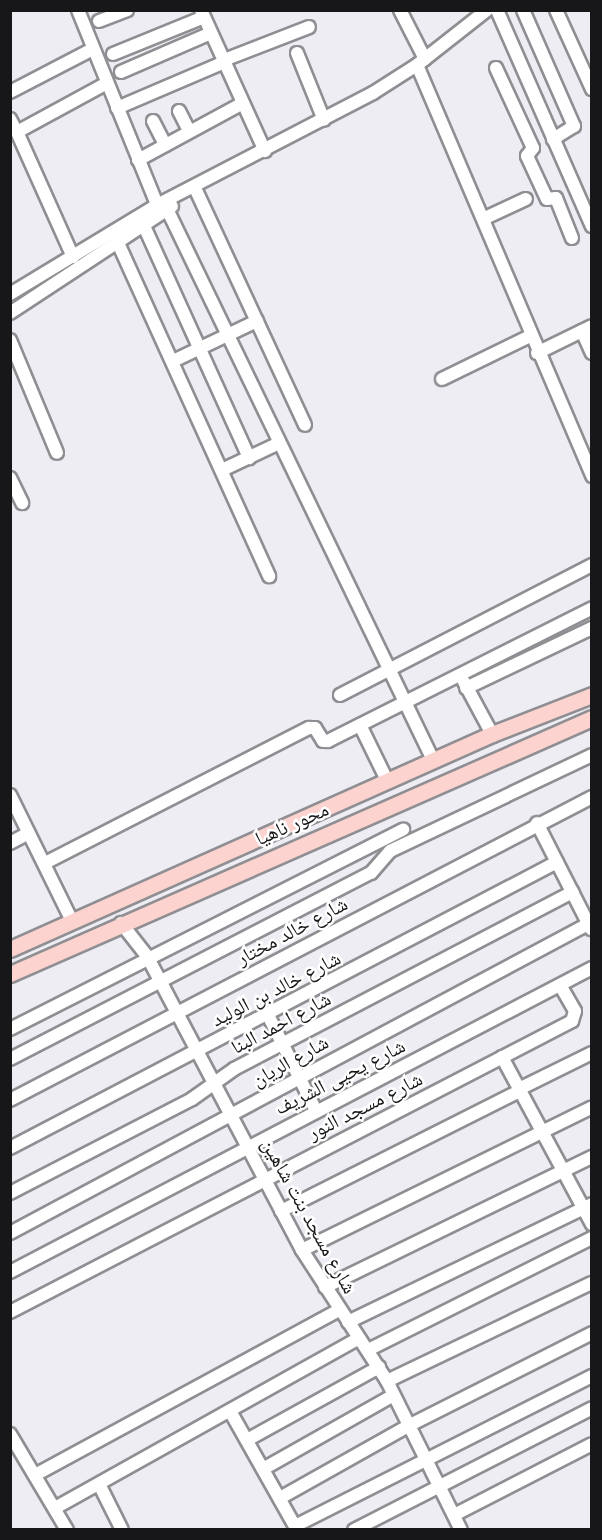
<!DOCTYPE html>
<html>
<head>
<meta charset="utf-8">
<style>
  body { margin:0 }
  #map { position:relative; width:602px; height:1540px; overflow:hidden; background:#ededf3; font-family:"DM Sans","Noto Naskh Arabic",sans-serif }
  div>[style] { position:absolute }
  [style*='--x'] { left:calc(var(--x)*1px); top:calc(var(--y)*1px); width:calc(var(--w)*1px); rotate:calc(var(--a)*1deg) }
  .roads { filter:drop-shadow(2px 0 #8f8f93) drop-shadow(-2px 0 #8f8f93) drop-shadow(0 2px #8f8f93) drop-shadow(0 -2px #8f8f93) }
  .minor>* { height:12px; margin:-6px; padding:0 6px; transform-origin:6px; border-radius:6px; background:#fff }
  .major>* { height:15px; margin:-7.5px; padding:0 7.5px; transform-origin:7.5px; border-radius:7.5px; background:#fcd3ce }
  span { translate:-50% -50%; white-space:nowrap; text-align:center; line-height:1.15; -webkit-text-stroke:5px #fff; paint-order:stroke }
  .street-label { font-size:20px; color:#171719 }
  .frame { position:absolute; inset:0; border:12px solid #171719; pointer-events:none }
</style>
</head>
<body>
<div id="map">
  <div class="roads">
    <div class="minor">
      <div style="--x:78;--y:10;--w:210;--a:67.9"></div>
      <div style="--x:201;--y:10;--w:155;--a:65.6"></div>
      <div style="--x:400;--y:10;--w:55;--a:63"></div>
      <div style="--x:497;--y:10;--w:236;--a:66.3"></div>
      <div style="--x:523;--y:10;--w:127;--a:66.3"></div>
      <div style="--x:574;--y:126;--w:25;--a:148"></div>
      <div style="--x:556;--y:10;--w:87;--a:65.5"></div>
      <div style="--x:99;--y:21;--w:30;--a:-21"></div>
      <div style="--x:297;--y:53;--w:72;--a:68.1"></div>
      <div style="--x:113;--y:54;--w:98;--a:-22.1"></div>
      <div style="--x:224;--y:60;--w:91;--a:-21.2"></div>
      <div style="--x:417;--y:65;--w:447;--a:66.9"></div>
      <div style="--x:496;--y:68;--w:88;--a:65.2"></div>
      <div style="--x:533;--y:148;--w:10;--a:127"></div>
      <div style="--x:527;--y:156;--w:47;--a:65.1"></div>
      <div style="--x:547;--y:199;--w:9;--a:-6"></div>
      <div style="--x:556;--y:198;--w:43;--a:68.2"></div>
      <div style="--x:121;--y:72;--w:98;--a:-23.4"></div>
      <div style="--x:10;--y:92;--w:93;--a:-27.4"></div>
      <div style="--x:117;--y:108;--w:117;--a:-23.1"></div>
      <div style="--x:179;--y:111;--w:22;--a:63"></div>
      <div style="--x:10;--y:119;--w:15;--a:62"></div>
      <div style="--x:153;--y:121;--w:27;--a:63"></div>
      <div style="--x:138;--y:160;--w:119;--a:-28.5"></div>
      <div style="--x:195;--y:188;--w:261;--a:65.1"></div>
      <div style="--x:168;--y:211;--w:610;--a:64.23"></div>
      <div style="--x:485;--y:218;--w:45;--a:-24.9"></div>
      <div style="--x:144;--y:226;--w:255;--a:65.6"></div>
      <div style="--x:118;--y:243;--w:366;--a:65.6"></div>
      <div style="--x:73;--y:257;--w:137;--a:-114.1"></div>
      <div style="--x:17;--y:132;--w:102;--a:-28.6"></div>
      <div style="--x:10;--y:294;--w:172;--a:-31.2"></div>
      <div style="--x:157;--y:205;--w:243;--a:-27.4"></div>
      <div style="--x:373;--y:93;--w:52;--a:-32.5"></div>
      <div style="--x:417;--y:65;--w:89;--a:-38.2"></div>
      <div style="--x:10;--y:313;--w:194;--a:-33.4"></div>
      <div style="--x:582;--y:331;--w:24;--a:66"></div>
      <div style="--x:10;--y:340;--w:122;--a:67.4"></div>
      <div style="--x:537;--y:353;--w:61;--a:-26.1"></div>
      <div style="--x:173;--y:361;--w:93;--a:-25.5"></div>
      <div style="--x:442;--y:379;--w:98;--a:-26"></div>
      <div style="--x:222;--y:470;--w:63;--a:-25.3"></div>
      <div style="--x:10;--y:478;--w:28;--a:64"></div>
      <div style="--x:464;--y:682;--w:59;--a:61.7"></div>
      <div style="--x:466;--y:688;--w:140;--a:-25.5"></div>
      <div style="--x:340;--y:695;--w:284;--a:-27.3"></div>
      <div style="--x:360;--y:725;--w:61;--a:63.9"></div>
      <div style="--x:10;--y:795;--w:140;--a:63.8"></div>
      <div style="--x:537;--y:823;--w:119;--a:63"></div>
      <div style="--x:10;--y:843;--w:21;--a:-28"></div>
      <div style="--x:45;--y:863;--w:297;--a:-27.1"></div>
      <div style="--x:309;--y:728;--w:6;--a:0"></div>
      <div style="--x:315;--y:728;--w:15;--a:58"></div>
      <div style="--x:323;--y:741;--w:5;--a:0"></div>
      <div style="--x:328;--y:741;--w:296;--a:-26.7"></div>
      <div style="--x:121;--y:923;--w:42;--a:51.8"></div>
      <div style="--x:147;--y:956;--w:332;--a:62.2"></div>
      <div style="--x:302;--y:1250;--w:156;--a:57"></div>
      <div style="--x:387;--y:1381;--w:166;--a:63.6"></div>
      <div style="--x:268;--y:1015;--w:107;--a:63.4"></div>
      <div style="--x:10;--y:1029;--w:441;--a:-26.9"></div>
      <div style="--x:502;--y:1057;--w:190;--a:61.7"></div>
      <div style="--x:10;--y:1059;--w:406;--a:-27.3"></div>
      <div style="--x:371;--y:873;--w:29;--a:-49"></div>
      <div style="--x:390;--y:851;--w:224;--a:-25.4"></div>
      <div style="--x:519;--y:1089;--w:81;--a:-26.3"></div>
      <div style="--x:10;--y:1100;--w:656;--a:-27.5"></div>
      <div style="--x:10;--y:1148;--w:617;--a:-27.6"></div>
      <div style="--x:10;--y:1193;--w:205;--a:-27.3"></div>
      <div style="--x:192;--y:1099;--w:52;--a:-35.5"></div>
      <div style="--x:234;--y:1069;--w:382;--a:-27.6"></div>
      <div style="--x:281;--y:1211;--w:267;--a:-26.7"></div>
      <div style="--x:10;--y:1233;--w:655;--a:-28.13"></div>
      <div style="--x:302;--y:1250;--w:323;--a:-26.2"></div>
      <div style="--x:10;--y:1272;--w:657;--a:-27.58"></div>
      <div style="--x:325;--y:1287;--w:297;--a:-26"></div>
      <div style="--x:10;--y:1312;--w:633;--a:-27.37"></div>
      <div style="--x:572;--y:1021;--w:10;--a:-73"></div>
      <div style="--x:575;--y:1011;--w:30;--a:-120"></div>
      <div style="--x:348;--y:1322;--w:271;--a:-25.8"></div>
      <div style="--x:368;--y:1350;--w:250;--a:-26.6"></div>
      <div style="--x:387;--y:1381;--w:227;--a:-25.6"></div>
      <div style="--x:230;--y:1411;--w:137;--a:60.6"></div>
      <div style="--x:10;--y:1434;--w:112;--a:59.3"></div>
      <div style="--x:247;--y:1440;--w:151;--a:-28.9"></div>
      <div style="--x:263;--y:1469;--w:150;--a:-29.5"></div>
      <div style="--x:35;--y:1475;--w:346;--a:-28.5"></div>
      <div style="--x:99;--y:1484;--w:51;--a:63.4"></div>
      <div style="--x:280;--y:1498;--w:149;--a:-29.3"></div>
      <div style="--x:410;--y:1425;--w:204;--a:-26.8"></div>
      <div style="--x:55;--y:1508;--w:348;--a:-29.2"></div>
      <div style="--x:454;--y:1515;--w:155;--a:-27.2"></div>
      <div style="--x:295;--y:1526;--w:333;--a:-26.8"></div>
      <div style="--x:354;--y:1530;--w:267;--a:-27.1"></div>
    </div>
    <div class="major">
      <div style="--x:10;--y:949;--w:528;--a:-24.04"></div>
      <div style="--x:492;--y:734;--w:107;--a:-21.3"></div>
      <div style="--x:10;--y:974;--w:636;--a:-23.74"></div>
    </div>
  </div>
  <div class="street-label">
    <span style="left:292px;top:824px;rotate:-24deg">محور ناهيا</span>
    <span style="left:292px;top:931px;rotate:-28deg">شارع خالد مختار</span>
    <span style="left:276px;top:989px;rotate:-27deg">شارع خالد بن الوليد</span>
    <span style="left:281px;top:1023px;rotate:-28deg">شارع احمد البنا</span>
    <span style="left:290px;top:1061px;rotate:-29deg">شارع الريان</span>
    <span style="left:340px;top:1077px;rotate:-27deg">شارع يحيى الشريف</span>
    <span style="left:365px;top:1106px;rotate:-27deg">شارع مسجد النور</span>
    <span style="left:309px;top:1216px;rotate:61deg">شارع مسجد بنت شاهين</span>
  </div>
  <div class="frame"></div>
</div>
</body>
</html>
